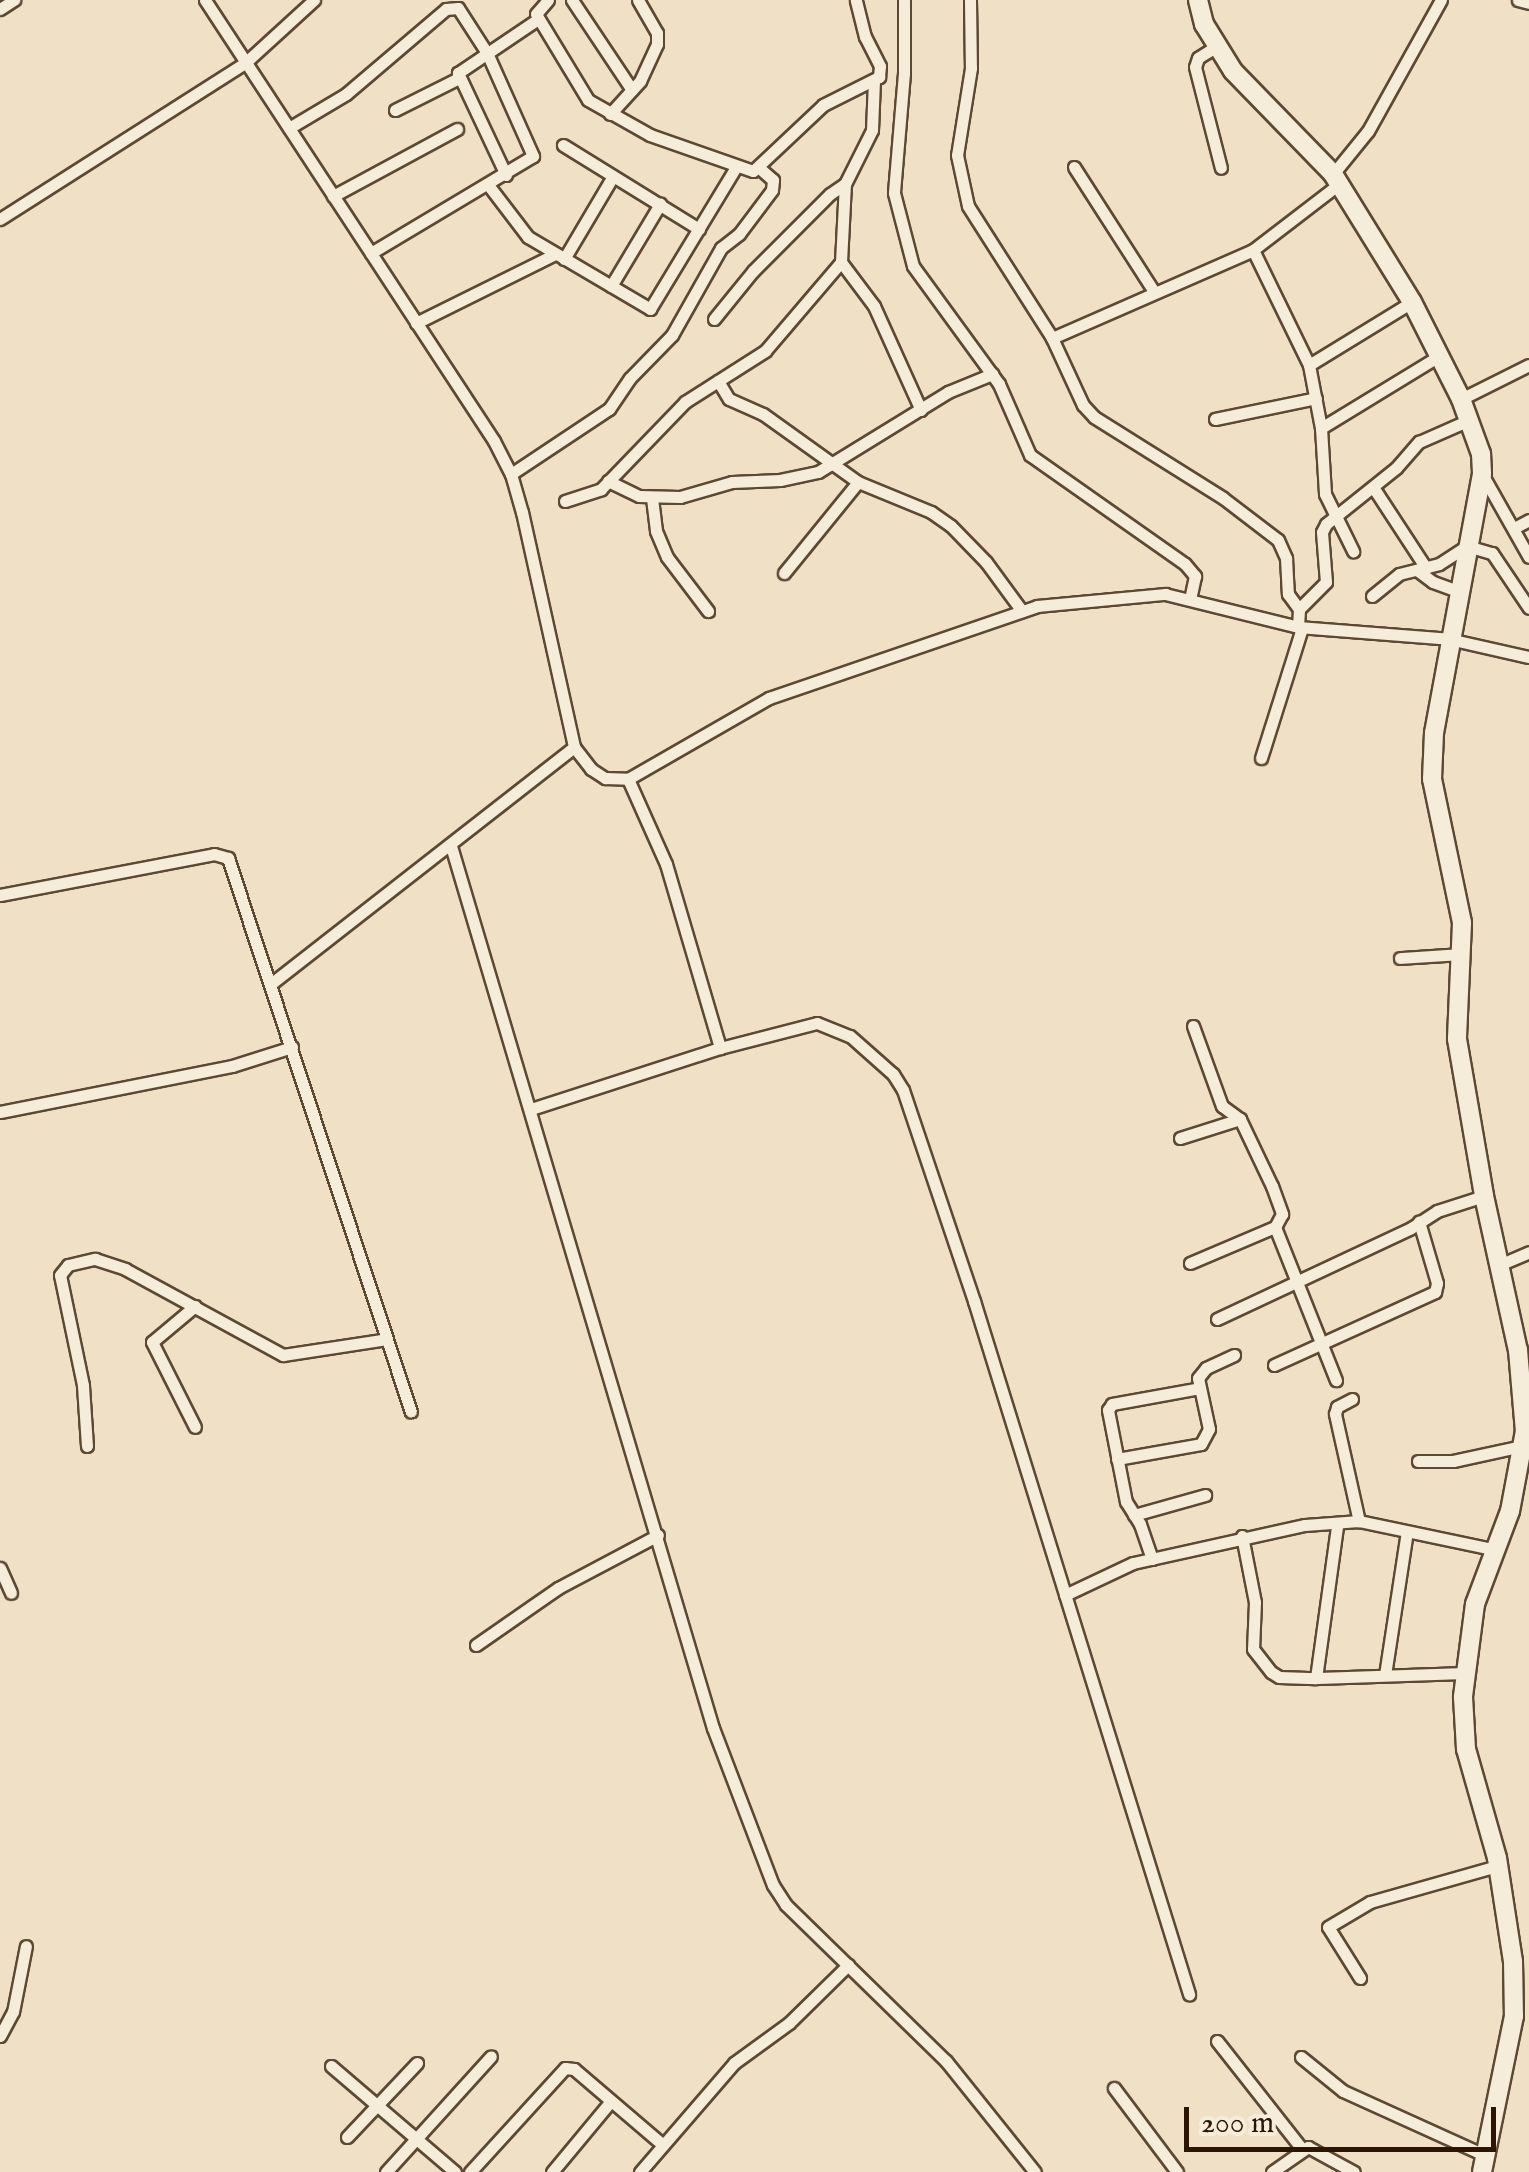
<!DOCTYPE html>
<html>
<head>
<meta charset="utf-8">
<style>
  body { margin:0 }
  #map { position:relative; width:1529px; height:2172px; overflow:hidden; background:#f0e1c6; font-family:"IM FELL English",serif }
  div>[style] { position:absolute }
  [style*='--x'] { left:calc(var(--x)*1px); top:calc(var(--y)*1px); width:calc(var(--w)*1px); rotate:calc(var(--a)*1deg) }
  .roads { filter:drop-shadow(2px 0 #5d4834) drop-shadow(-2px 0 #5d4834) drop-shadow(0 2px #5d4834) drop-shadow(0 -2px #5d4834) }
  .street>* { height:11px; margin:-5.5px; padding:0 5.5px; transform-origin:5.5px; border-radius:5.5px; background:#f5ecda }
  .secondary>* { height:18px; margin:-9px; padding:0 9px; transform-origin:9px; border-radius:9px; background:#f5ecda }
  span { translate:-50% -50%; white-space:nowrap; text-align:center; line-height:1.15; -webkit-text-stroke:8px #f5ecda; paint-order:stroke }
  .scale { position:absolute; left:1184px; top:2107px; width:312px; height:45px; box-sizing:border-box; border:5px solid #2c1504; border-top:0; padding-left:12px; font-size:30px; line-height:35px; white-space:nowrap; color:#2c1504; -webkit-text-stroke:8px #f5ecda; paint-order:stroke }
</style>
</head>
<body>
<div id="map">
  <div class="roads">
    <div class="street">
      <div style="--x:205;--y:0;--w:527;--a:56.76"></div>
      <div style="--x:494;--y:441;--w:37;--a:63"></div>
      <div style="--x:511;--y:474;--w:40;--a:74"></div>
      <div style="--x:522;--y:512;--w:241;--a:77.5"></div>
      <div style="--x:574;--y:747;--w:28;--a:52"></div>
      <div style="--x:591;--y:769;--w:17;--a:33"></div>
      <div style="--x:605;--y:778;--w:23;--a:2"></div>
      <div style="--x:628;--y:779;--w:163;--a:-29.9"></div>
      <div style="--x:769;--y:698;--w:283;--a:-18.9"></div>
      <div style="--x:1037;--y:606;--w:129;--a:-5.4"></div>
      <div style="--x:1165;--y:594;--w:137;--a:13.9"></div>
      <div style="--x:1298;--y:627;--w:151;--a:4.5"></div>
      <div style="--x:1449;--y:639;--w:82;--a:12.7"></div>
      <div style="--x:548;--y:0;--w:18;--a:131"></div>
      <div style="--x:536;--y:14;--w:100;--a:58.8"></div>
      <div style="--x:588;--y:100;--w:71;--a:29.4"></div>
      <div style="--x:650;--y:135;--w:109;--a:19.3"></div>
      <div style="--x:753;--y:171;--w:96;--a:-43.3"></div>
      <div style="--x:823;--y:105;--w:63;--a:-26.6"></div>
      <div style="--x:879;--y:77;--w:11;--a:-85"></div>
      <div style="--x:880;--y:66;--w:33;--a:-117"></div>
      <div style="--x:865;--y:37;--w:38;--a:-104"></div>
      <div style="--x:572;--y:0;--w:108;--a:56.3"></div>
      <div style="--x:904;--y:0;--w:73;--a:90"></div>
      <div style="--x:904;--y:73;--w:120;--a:94.8"></div>
      <div style="--x:894;--y:193;--w:75;--a:75.4"></div>
      <div style="--x:913;--y:266;--w:146;--a:53.9"></div>
      <div style="--x:999;--y:384;--w:77;--a:66.4"></div>
      <div style="--x:1030;--y:455;--w:189;--a:35.1"></div>
      <div style="--x:1185;--y:564;--w:16;--a:50"></div>
      <div style="--x:1195;--y:576;--w:24;--a:102"></div>
      <div style="--x:970;--y:0;--w:68;--a:89.2"></div>
      <div style="--x:971;--y:68;--w:88;--a:99.1"></div>
      <div style="--x:957;--y:155;--w:52;--a:77.8"></div>
      <div style="--x:968;--y:206;--w:156;--a:57.5"></div>
      <div style="--x:1052;--y:338;--w:74;--a:65.2"></div>
      <div style="--x:1083;--y:405;--w:16;--a:47"></div>
      <div style="--x:1094;--y:417;--w:152;--a:32.1"></div>
      <div style="--x:1223;--y:498;--w:69;--a:37.4"></div>
      <div style="--x:1278;--y:540;--w:20;--a:66"></div>
      <div style="--x:1286;--y:558;--w:36;--a:87"></div>
      <div style="--x:1288;--y:594;--w:19;--a:54"></div>
      <div style="--x:1299;--y:609;--w:18;--a:93"></div>
      <div style="--x:1518;--y:0;--w:11;--a:15"></div>
      <div style="--x:0;--y:9;--w:17;--a:-33"></div>
      <div style="--x:1217;--y:46;--w:22;--a:148"></div>
      <div style="--x:1198;--y:58;--w:9;--a:108"></div>
      <div style="--x:1195;--y:67;--w:104;--a:75.6"></div>
      <div style="--x:395;--y:110;--w:72;--a:-26.6"></div>
      <div style="--x:610;--y:114;--w:45;--a:-47.7"></div>
      <div style="--x:640;--y:81;--w:41;--a:-65.3"></div>
      <div style="--x:657;--y:44;--w:11;--a:-90"></div>
      <div style="--x:657;--y:33;--w:38;--a:-120"></div>
      <div style="--x:289;--y:128;--w:66;--a:-30.8"></div>
      <div style="--x:346;--y:94;--w:131;--a:-40.4"></div>
      <div style="--x:446;--y:9;--w:12;--a:-5"></div>
      <div style="--x:458;--y:8;--w:54;--a:57.2"></div>
      <div style="--x:487;--y:53;--w:113;--a:65.9"></div>
      <div style="--x:533;--y:156;--w:189;--a:149.1"></div>
      <div style="--x:563;--y:145;--w:160;--a:31.7"></div>
      <div style="--x:1074;--y:167;--w:146;--a:57.3"></div>
      <div style="--x:1333;--y:174;--w:55;--a:-50.9"></div>
      <div style="--x:1368;--y:131;--w:150;--a:-60.9"></div>
      <div style="--x:506;--y:175;--w:113;--a:-115.2"></div>
      <div style="--x:458;--y:73;--w:97;--a:-34"></div>
      <div style="--x:489;--y:186;--w:64;--a:52.6"></div>
      <div style="--x:528;--y:237;--w:142;--a:30.5"></div>
      <div style="--x:650;--y:309;--w:166;--a:-58.8"></div>
      <div style="--x:333;--y:196;--w:141;--a:-28.4"></div>
      <div style="--x:0;--y:219;--w:292;--a:-32.5"></div>
      <div style="--x:246;--y:62;--w:92;--a:-42.4"></div>
      <div style="--x:1253;--y:250;--w:128;--a:64"></div>
      <div style="--x:1309;--y:365;--w:64;--a:79.2"></div>
      <div style="--x:1321;--y:428;--w:66;--a:86.5"></div>
      <div style="--x:1325;--y:494;--w:64;--a:63.8"></div>
      <div style="--x:564;--y:259;--w:96;--a:-59.4"></div>
      <div style="--x:841;--y:262;--w:55;--a:53.1"></div>
      <div style="--x:874;--y:306;--w:114;--a:65.7"></div>
      <div style="--x:611;--y:286;--w:96;--a:-59.1"></div>
      <div style="--x:714;--y:319;--w:62;--a:-50.9"></div>
      <div style="--x:753;--y:271;--w:109;--a:-45"></div>
      <div style="--x:830;--y:194;--w:18;--a:-34"></div>
      <div style="--x:416;--y:323;--w:155;--a:-26.4"></div>
      <div style="--x:1052;--y:338;--w:219;--a:-23.6"></div>
      <div style="--x:1253;--y:250;--w:108;--a:-37.5"></div>
      <div style="--x:1309;--y:365;--w:121;--a:-31.5"></div>
      <div style="--x:718;--y:381;--w:21;--a:59"></div>
      <div style="--x:729;--y:399;--w:37;--a:24"></div>
      <div style="--x:763;--y:414;--w:117;--a:35.6"></div>
      <div style="--x:858;--y:482;--w:79;--a:22.3"></div>
      <div style="--x:931;--y:512;--w:24;--a:35"></div>
      <div style="--x:951;--y:526;--w:50;--a:45.8"></div>
      <div style="--x:986;--y:562;--w:61;--a:53.7"></div>
      <div style="--x:1461;--y:399;--w:76;--a:-26.6"></div>
      <div style="--x:1215;--y:419;--w:103;--a:-11.7"></div>
      <div style="--x:1321;--y:428;--w:138;--a:-31.4"></div>
      <div style="--x:511;--y:474;--w:118;--a:-33.6"></div>
      <div style="--x:609;--y:409;--w:37;--a:-56"></div>
      <div style="--x:630;--y:378;--w:60;--a:-45.7"></div>
      <div style="--x:672;--y:335;--w:100;--a:-60.6"></div>
      <div style="--x:721;--y:248;--w:23;--a:-38"></div>
      <div style="--x:739;--y:234;--w:55;--a:-53.1"></div>
      <div style="--x:772;--y:190;--w:10;--a:-84"></div>
      <div style="--x:773;--y:180;--w:18;--a:-139"></div>
      <div style="--x:1482;--y:474;--w:95;--a:60.5"></div>
      <div style="--x:608;--y:481;--w:34;--a:26"></div>
      <div style="--x:639;--y:496;--w:41;--a:1.4"></div>
      <div style="--x:680;--y:497;--w:54;--a:-16.1"></div>
      <div style="--x:732;--y:482;--w:48;--a:-2.4"></div>
      <div style="--x:780;--y:480;--w:39;--a:-12"></div>
      <div style="--x:818;--y:472;--w:153;--a:-31.6"></div>
      <div style="--x:948;--y:392;--w:48;--a:-22.2"></div>
      <div style="--x:1373;--y:487;--w:97;--a:56.8"></div>
      <div style="--x:652;--y:498;--w:33;--a:83"></div>
      <div style="--x:656;--y:531;--w:28;--a:67"></div>
      <div style="--x:667;--y:557;--w:68;--a:52.8"></div>
      <div style="--x:565;--y:501;--w:38;--a:-18"></div>
      <div style="--x:601;--y:489;--w:121;--a:-46"></div>
      <div style="--x:685;--y:402;--w:95;--a:-32.5"></div>
      <div style="--x:765;--y:351;--w:117;--a:-49.5"></div>
      <div style="--x:841;--y:262;--w:78;--a:-87.1"></div>
      <div style="--x:845;--y:184;--w:60;--a:-63.4"></div>
      <div style="--x:872;--y:130;--w:49;--a:-87.7"></div>
      <div style="--x:1514;--y:528;--w:17;--a:-28"></div>
      <div style="--x:1417;--y:570;--w:20;--a:37"></div>
      <div style="--x:1433;--y:582;--w:27;--a:20"></div>
      <div style="--x:784;--y:573;--w:117;--a:-50.9"></div>
      <div style="--x:1372;--y:596;--w:35;--a:-39"></div>
      <div style="--x:1399;--y:574;--w:41;--a:-14"></div>
      <div style="--x:1439;--y:564;--w:33;--a:-33"></div>
      <div style="--x:1467;--y:546;--w:26;--a:16"></div>
      <div style="--x:1492;--y:553;--w:66;--a:56.1"></div>
      <div style="--x:1299;--y:609;--w:38;--a:-45"></div>
      <div style="--x:1326;--y:582;--w:50;--a:-94.6"></div>
      <div style="--x:1322;--y:532;--w:9;--a:-63"></div>
      <div style="--x:1326;--y:524;--w:90;--a:-38.7"></div>
      <div style="--x:1396;--y:468;--w:35;--a:-49"></div>
      <div style="--x:1419;--y:442;--w:55;--a:-23.7"></div>
      <div style="--x:1261;--y:758;--w:136;--a:-72.5"></div>
      <div style="--x:628;--y:779;--w:93;--a:65.9"></div>
      <div style="--x:666;--y:864;--w:192;--a:73.6"></div>
      <div style="--x:451;--y:846;--w:920;--a:73.46"></div>
      <div style="--x:713;--y:1728;--w:168;--a:69.1"></div>
      <div style="--x:773;--y:1885;--w:24;--a:57"></div>
      <div style="--x:786;--y:1905;--w:223;--a:44.3"></div>
      <div style="--x:946;--y:2061;--w:142;--a:51.3"></div>
      <div style="--x:0;--y:895;--w:218;--a:-10.8"></div>
      <div style="--x:214;--y:854;--w:15;--a:16"></div>
      <div style="--x:228;--y:858;--w:583;--a:71.72"></div>
      <div style="--x:1400;--y:958;--w:60;--a:-3.8"></div>
      <div style="--x:272;--y:983;--w:383;--a:-38"></div>
      <div style="--x:1193;--y:1026;--w:85;--a:70.1"></div>
      <div style="--x:1222;--y:1106;--w:22;--a:36"></div>
      <div style="--x:1240;--y:1119;--w:74;--a:64.5"></div>
      <div style="--x:1272;--y:1186;--w:30;--a:70"></div>
      <div style="--x:1282;--y:1214;--w:15;--a:118"></div>
      <div style="--x:1275;--y:1227;--w:165;--a:68.3"></div>
      <div style="--x:531;--y:1109;--w:199;--a:-17.9"></div>
      <div style="--x:720;--y:1048;--w:100;--a:-14.5"></div>
      <div style="--x:817;--y:1023;--w:35;--a:22"></div>
      <div style="--x:850;--y:1036;--w:57;--a:41.5"></div>
      <div style="--x:893;--y:1074;--w:19;--a:58"></div>
      <div style="--x:903;--y:1090;--w:223;--a:71.4"></div>
      <div style="--x:974;--y:1301;--w:726;--a:72.76"></div>
      <div style="--x:0;--y:1112;--w:237;--a:-11.2"></div>
      <div style="--x:232;--y:1066;--w:63;--a:-17.6"></div>
      <div style="--x:1180;--y:1138;--w:63;--a:-17.6"></div>
      <div style="--x:1190;--y:1263;--w:92;--a:-23"></div>
      <div style="--x:1499;--y:1265;--w:33;--a:-23"></div>
      <div style="--x:195;--y:1306;--w:56;--a:140.1"></div>
      <div style="--x:152;--y:1342;--w:95;--a:63.2"></div>
      <div style="--x:1217;--y:1319;--w:214;--a:-25.1"></div>
      <div style="--x:1411;--y:1228;--w:31;--a:-33"></div>
      <div style="--x:1437;--y:1211;--w:49;--a:-17.7"></div>
      <div style="--x:1274;--y:1365;--w:177;--a:-24.4"></div>
      <div style="--x:1435;--y:1292;--w:9;--a:-77"></div>
      <div style="--x:1437;--y:1283;--w:64;--a:-106.4"></div>
      <div style="--x:1352;--y:1399;--w:17;--a:152"></div>
      <div style="--x:1337;--y:1407;--w:7;--a:106"></div>
      <div style="--x:1335;--y:1414;--w:110;--a:77.4"></div>
      <div style="--x:87;--y:1446;--w:61;--a:-93.8"></div>
      <div style="--x:83;--y:1385;--w:112;--a:-101.8"></div>
      <div style="--x:60;--y:1275;--w:13;--a:-51"></div>
      <div style="--x:68;--y:1265;--w:28;--a:-13"></div>
      <div style="--x:95;--y:1259;--w:32;--a:18"></div>
      <div style="--x:125;--y:1269;--w:180;--a:28.6"></div>
      <div style="--x:283;--y:1355;--w:105;--a:-8.7"></div>
      <div style="--x:1117;--y:1459;--w:85;--a:-10.1"></div>
      <div style="--x:1201;--y:1444;--w:17;--a:-62"></div>
      <div style="--x:1209;--y:1429;--w:52;--a:-102.2"></div>
      <div style="--x:1198;--y:1378;--w:13;--a:-51"></div>
      <div style="--x:1206;--y:1368;--w:31;--a:-25"></div>
      <div style="--x:1418;--y:1461;--w:35;--a:0"></div>
      <div style="--x:1453;--y:1461;--w:76;--a:-12.2"></div>
      <div style="--x:1134;--y:1515;--w:74;--a:-15.7"></div>
      <div style="--x:1242;--y:1536;--w:67;--a:78.9"></div>
      <div style="--x:1255;--y:1602;--w:47;--a:92.4"></div>
      <div style="--x:1253;--y:1649;--w:29;--a:52"></div>
      <div style="--x:1271;--y:1672;--w:9;--a:32"></div>
      <div style="--x:1279;--y:1677;--w:37;--a:2"></div>
      <div style="--x:1316;--y:1678;--w:150;--a:-1.9"></div>
      <div style="--x:1152;--y:1559;--w:37;--a:-109"></div>
      <div style="--x:1140;--y:1524;--w:26;--a:-122"></div>
      <div style="--x:1126;--y:1502;--w:94;--a:-101.1"></div>
      <div style="--x:1108;--y:1410;--w:7;--a:-56"></div>
      <div style="--x:1112;--y:1404;--w:89;--a:-10.3"></div>
      <div style="--x:0;--y:1568;--w:27;--a:66"></div>
      <div style="--x:1065;--y:1595;--w:75;--a:-25.2"></div>
      <div style="--x:1133;--y:1563;--w:176;--a:-12.5"></div>
      <div style="--x:1305;--y:1525;--w:54;--a:-4.2"></div>
      <div style="--x:1359;--y:1521;--w:136;--a:11.9"></div>
      <div style="--x:476;--y:1645;--w:100;--a:-34.8"></div>
      <div style="--x:558;--y:1588;--w:113;--a:-27.9"></div>
      <div style="--x:1385;--y:1675;--w:145;--a:-81.3"></div>
      <div style="--x:1316;--y:1678;--w:153;--a:-82.1"></div>
      <div style="--x:1360;--y:1978;--w:60;--a:-122.1"></div>
      <div style="--x:1328;--y:1927;--w:49;--a:-30.8"></div>
      <div style="--x:1370;--y:1902;--w:132;--a:-15.8"></div>
      <div style="--x:0;--y:2036;--w:27;--a:-62"></div>
      <div style="--x:13;--y:2012;--w:67;--a:-78.9"></div>
      <div style="--x:1217;--y:2041;--w:137;--a:51.8"></div>
      <div style="--x:1301;--y:2057;--w:54;--a:39"></div>
      <div style="--x:1343;--y:2091;--w:157;--a:24.4"></div>
      <div style="--x:331;--y:2066;--w:163;--a:40.5"></div>
      <div style="--x:1114;--y:2088;--w:105;--a:53.1"></div>
      <div style="--x:347;--y:2137;--w:102;--a:-46.6"></div>
      <div style="--x:386;--y:2172;--w:156;--a:-47.8"></div>
      <div style="--x:470;--y:2172;--w:141;--a:-47.6"></div>
      <div style="--x:565;--y:2068;--w:9;--a:6"></div>
      <div style="--x:574;--y:2069;--w:117;--a:40.5"></div>
      <div style="--x:552;--y:2172;--w:92;--a:-50.3"></div>
      <div style="--x:640;--y:2172;--w:144;--a:-49.2"></div>
      <div style="--x:734;--y:2063;--w:68;--a:-36"></div>
      <div style="--x:789;--y:2023;--w:83;--a:-44.5"></div>
      <div style="--x:1272;--y:2172;--w:44;--a:-34.8"></div>
      <div style="--x:1308;--y:2147;--w:52;--a:28.5"></div>
    </div>
    <div class="secondary">
      <div style="--x:1198;--y:0;--w:25;--a:76"></div>
      <div style="--x:1204;--y:24;--w:55;--a:58.3"></div>
      <div style="--x:1233;--y:71;--w:144;--a:45.8"></div>
      <div style="--x:1333;--y:174;--w:150;--a:58.3"></div>
      <div style="--x:1412;--y:302;--w:109;--a:63.2"></div>
      <div style="--x:1461;--y:399;--w:59;--a:70"></div>
      <div style="--x:1481;--y:454;--w:20;--a:87"></div>
      <div style="--x:1482;--y:474;--w:263;--a:100.5"></div>
      <div style="--x:1434;--y:733;--w:46;--a:92.5"></div>
      <div style="--x:1432;--y:779;--w:147;--a:78.2"></div>
      <div style="--x:1462;--y:923;--w:116;--a:92.5"></div>
      <div style="--x:1457;--y:1039;--w:159;--a:80.2"></div>
      <div style="--x:1484;--y:1196;--w:158;--a:77.6"></div>
      <div style="--x:1518;--y:1350;--w:81;--a:85.1"></div>
      <div style="--x:1525;--y:1431;--w:81;--a:100.6"></div>
      <div style="--x:1510;--y:1511;--w:99;--a:110.6"></div>
      <div style="--x:1475;--y:1604;--w:94;--a:97.4"></div>
      <div style="--x:1463;--y:1697;--w:52;--a:86.7"></div>
      <div style="--x:1466;--y:1749;--w:113;--a:74.1"></div>
      <div style="--x:1497;--y:1858;--w:104;--a:81.2"></div>
      <div style="--x:1513;--y:1961;--w:55;--a:89"></div>
      <div style="--x:1514;--y:2016;--w:159;--a:101.6"></div>
    </div>
  </div>
  <div class="scale">200 m</div>
</div>
</body>
</html>
